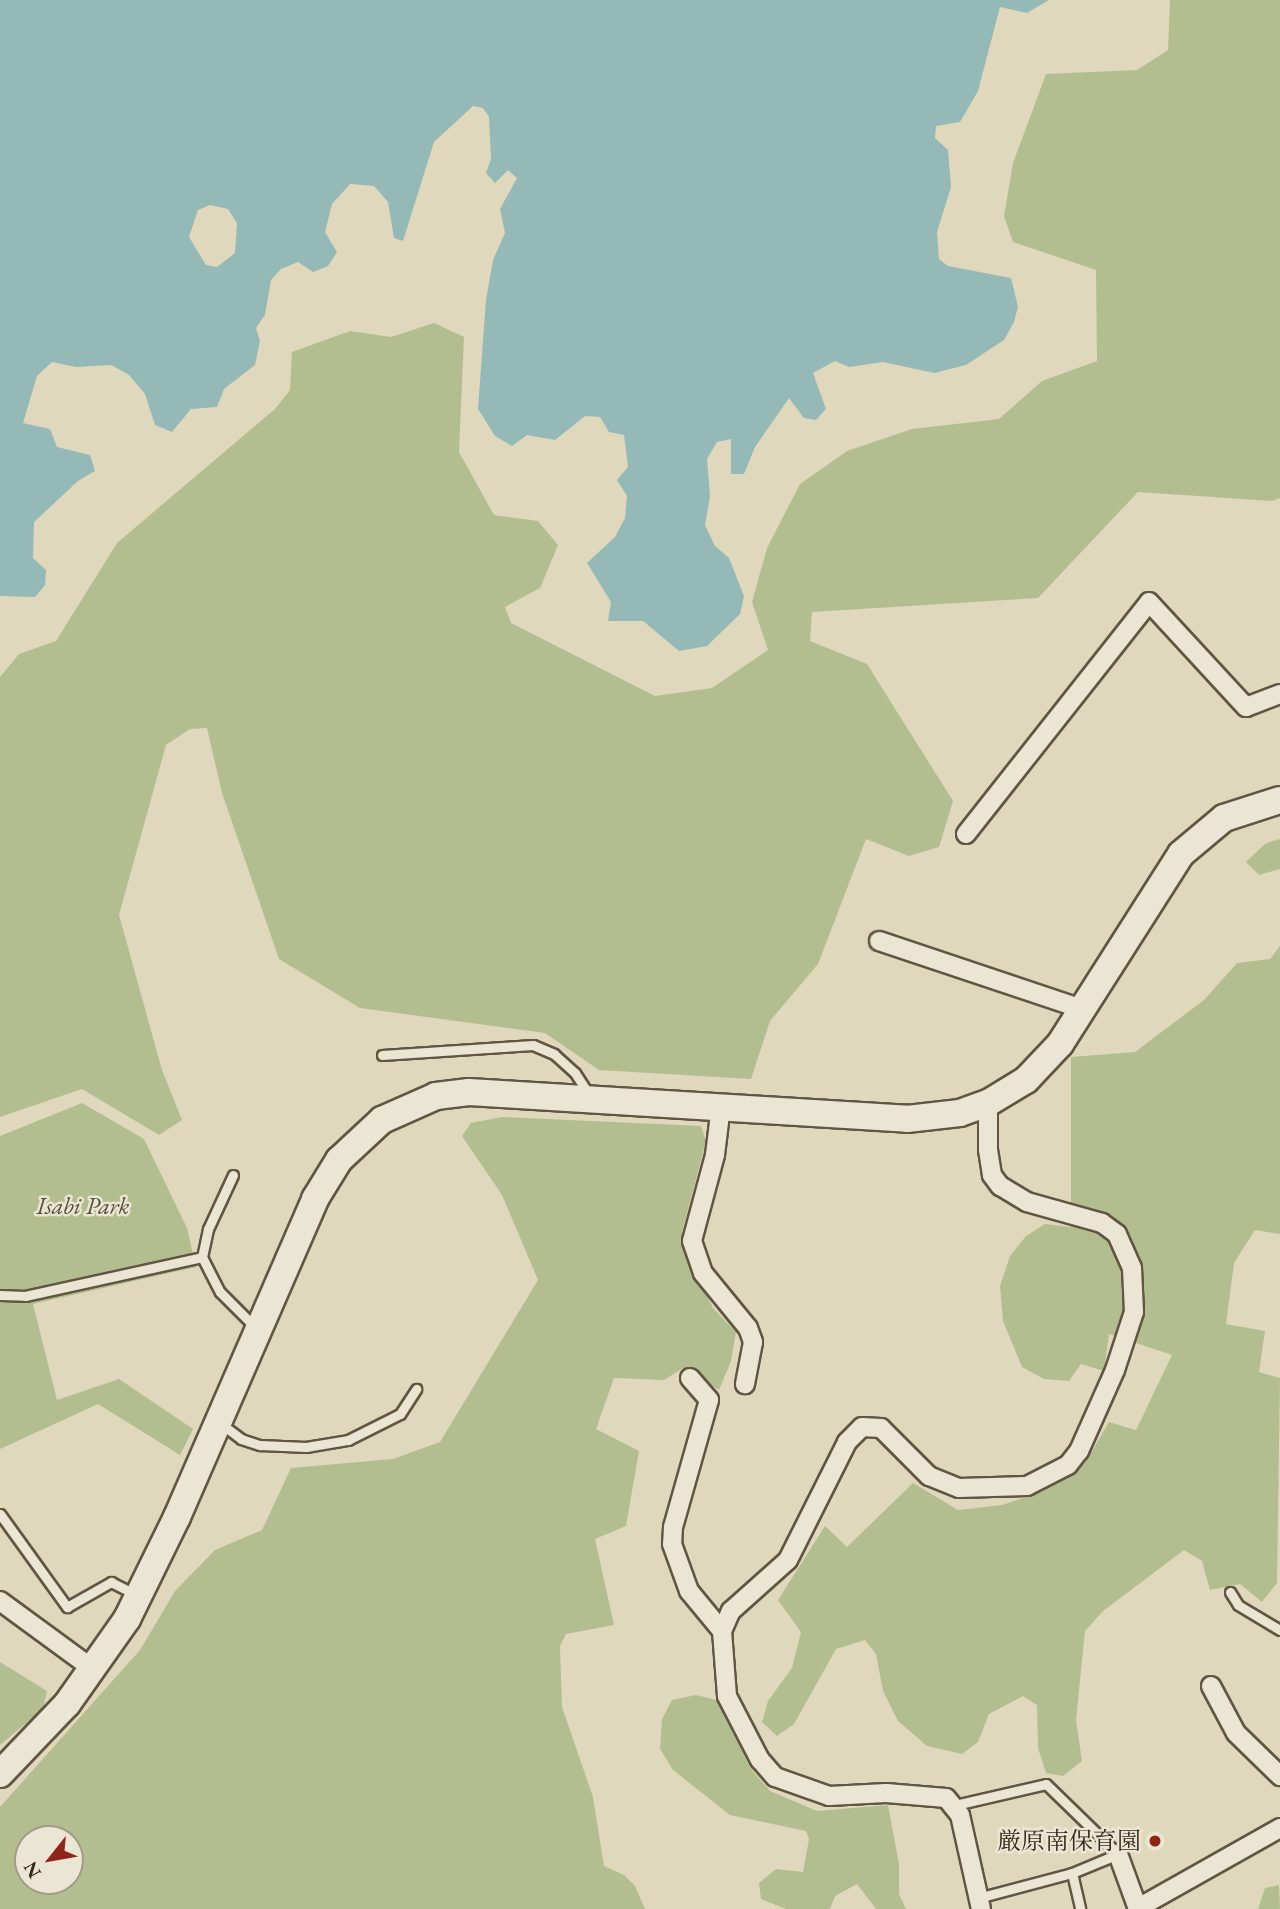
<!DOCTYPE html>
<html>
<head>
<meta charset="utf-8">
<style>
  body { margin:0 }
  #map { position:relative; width:1280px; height:1909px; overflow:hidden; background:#e0d8bd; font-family:"EB Garamond","Noto Serif JP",serif }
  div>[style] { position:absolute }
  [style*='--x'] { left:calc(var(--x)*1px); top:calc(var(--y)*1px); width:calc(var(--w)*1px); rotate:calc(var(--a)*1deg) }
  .green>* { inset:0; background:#b3be90 }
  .water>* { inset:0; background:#95b9b6 }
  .roads { filter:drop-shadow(2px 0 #605642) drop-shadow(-2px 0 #605642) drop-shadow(0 2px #605642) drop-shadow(0 -2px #605642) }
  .lane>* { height:9px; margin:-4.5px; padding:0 4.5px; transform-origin:4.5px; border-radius:4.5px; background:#ebe6d4 }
  .street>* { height:18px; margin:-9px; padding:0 9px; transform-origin:9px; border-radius:9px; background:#ebe6d4 }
  .secondary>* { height:26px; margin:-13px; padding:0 13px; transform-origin:13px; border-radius:13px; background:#ebe6d4 }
  .dots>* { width:19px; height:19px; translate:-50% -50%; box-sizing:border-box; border:4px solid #ebe6d4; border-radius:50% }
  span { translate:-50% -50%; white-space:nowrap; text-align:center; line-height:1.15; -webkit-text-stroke:5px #ebe6d4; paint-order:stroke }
  .park-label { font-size:24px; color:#554f37; font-style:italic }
  .poi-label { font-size:24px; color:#362a19 }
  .right { translate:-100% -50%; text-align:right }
  .north { position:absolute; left:14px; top:1825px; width:70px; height:70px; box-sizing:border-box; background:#ebe6d4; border:2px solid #a39b89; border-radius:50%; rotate:239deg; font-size:19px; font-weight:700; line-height:28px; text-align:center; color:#362a19 }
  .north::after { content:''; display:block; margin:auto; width:24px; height:32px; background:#8f2418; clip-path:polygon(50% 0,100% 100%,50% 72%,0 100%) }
</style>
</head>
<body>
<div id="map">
  <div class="green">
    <div style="clip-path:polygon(1170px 0,1280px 0,1280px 498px,1272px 501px,1138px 492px,1038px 598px,812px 612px,810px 641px,867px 664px,953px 801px,939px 847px,909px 856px,866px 839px,818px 964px,770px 1021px,751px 1079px,599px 1070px,545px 1033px,360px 1008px,279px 959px,222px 793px,207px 728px,190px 729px,166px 745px,119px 915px,162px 1070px,182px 1120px,159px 1135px,82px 1089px,0 1117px,0 677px,19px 654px,56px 641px,117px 543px,275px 409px,290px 390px,292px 352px,350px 331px,391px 337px,434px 323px,464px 337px,459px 452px,494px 515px,538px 521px,558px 545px,540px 588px,505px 607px,511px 623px,655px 696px,712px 688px,768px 650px,752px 602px,767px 548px,800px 484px,847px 451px,912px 429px,999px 419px,1042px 381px,1097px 361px,1096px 270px,1013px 242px,1004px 216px,1013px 163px,1046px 74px,1137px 70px,1168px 50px)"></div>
    <div style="clip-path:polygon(1280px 839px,1280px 869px,1259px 875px,1246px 862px,1266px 843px)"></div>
    <div style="clip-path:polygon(1280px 946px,1280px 1234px,1255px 1230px,1234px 1263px,1226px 1324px,1265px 1331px,1259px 1372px,1280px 1378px,1277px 1583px,1262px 1602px,1240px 1584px,1210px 1590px,1202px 1561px,1184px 1550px,1103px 1611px,1085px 1631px,1076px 1720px,1082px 1761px,1063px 1776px,1046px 1773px,1038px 1748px,1037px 1705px,1023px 1696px,989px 1714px,978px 1742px,962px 1754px,927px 1746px,898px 1721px,883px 1691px,876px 1654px,865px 1640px,836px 1649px,794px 1724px,777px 1736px,762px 1722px,768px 1701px,792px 1668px,801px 1632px,778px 1600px,825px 1526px,847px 1547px,913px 1483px,958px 1510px,1002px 1505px,1041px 1492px,1085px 1463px,1109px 1422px,1136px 1430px,1172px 1355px,1109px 1334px,1104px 1371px,1081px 1364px,1069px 1381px,1044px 1379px,1022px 1367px,1003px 1321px,1000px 1286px,1010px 1256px,1026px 1236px,1045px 1224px,1071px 1227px,1071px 1057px,1135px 1052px,1204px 1000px,1237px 963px,1270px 959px)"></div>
    <div style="clip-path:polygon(82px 1103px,144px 1139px,187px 1228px,196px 1267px,33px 1304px,57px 1400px,119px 1379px,193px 1429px,180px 1455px,98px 1404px,0 1449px,0 1136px)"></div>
    <div style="clip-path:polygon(evenodd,502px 1117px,701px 1126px,706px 1141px,682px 1232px,684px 1250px,713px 1308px,736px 1332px,731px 1361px,719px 1390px,683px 1368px,664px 1380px,614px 1378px,596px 1429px,639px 1451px,626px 1526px,595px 1539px,614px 1625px,566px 1634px,560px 1646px,562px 1707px,593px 1797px,604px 1866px,624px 1875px,635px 1886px,645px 1909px,0 1909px,0 1807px,140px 1650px,175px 1591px,215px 1550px,262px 1530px,291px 1468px,393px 1459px,440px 1442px,538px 1280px,502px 1195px,462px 1136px,471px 1123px,502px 1117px,28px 1839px,70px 1839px,70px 1881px,28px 1881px,28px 1839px)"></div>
    <div style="clip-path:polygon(0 1662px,47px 1691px,43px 1709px,0 1745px)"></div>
    <div style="clip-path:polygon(696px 1695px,716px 1700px,751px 1769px,770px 1791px,817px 1811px,888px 1805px,899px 1864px,899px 1894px,906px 1909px,876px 1909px,857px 1884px,835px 1896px,830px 1909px,786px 1909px,761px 1899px,759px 1883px,776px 1869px,803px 1872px,809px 1839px,806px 1831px,730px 1815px,673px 1770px,660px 1749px,662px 1719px,672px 1700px)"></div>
    <div style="clip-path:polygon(1279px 1885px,1280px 1909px,1258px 1909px,1265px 1888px)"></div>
  </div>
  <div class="water">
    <div style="clip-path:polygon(evenodd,0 0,1049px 0,1027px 13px,1000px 7px,978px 91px,960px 122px,936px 126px,935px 138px,948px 150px,951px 187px,937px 232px,939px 259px,948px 266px,1011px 278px,1018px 307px,1014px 322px,1004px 340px,966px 365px,934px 373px,883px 362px,849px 367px,835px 361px,813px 373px,826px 409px,816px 420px,804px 418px,789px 398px,755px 447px,744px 474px,731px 474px,731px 439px,717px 442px,707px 459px,710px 497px,705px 525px,715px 546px,729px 558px,744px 596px,740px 614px,707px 646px,679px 651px,643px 621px,608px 621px,611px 602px,587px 563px,615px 537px,625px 518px,627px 496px,617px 480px,628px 467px,624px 435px,609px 432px,600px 417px,585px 416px,555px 440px,527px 435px,512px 446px,495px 436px,478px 409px,486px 300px,493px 260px,505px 233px,500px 209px,517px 178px,508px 170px,495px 183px,486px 173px,491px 159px,489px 117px,483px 108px,473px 106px,434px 142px,403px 241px,394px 238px,388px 202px,374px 186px,350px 184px,332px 204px,325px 232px,337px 252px,328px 266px,313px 272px,298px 262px,281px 269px,271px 280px,265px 315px,256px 328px,260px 341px,255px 365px,224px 389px,217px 407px,191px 409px,172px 432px,155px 425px,145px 394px,129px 375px,111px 365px,76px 367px,52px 362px,37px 376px,23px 423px,50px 429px,57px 447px,90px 455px,95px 471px,78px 481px,34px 522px,33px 558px,46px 570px,45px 585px,35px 597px,0 596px,0 0,210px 205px,228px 209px,237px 223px,235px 253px,217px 267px,206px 265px,189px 237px,198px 210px,210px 205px)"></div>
  </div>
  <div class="roads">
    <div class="lane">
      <div style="--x:382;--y:1055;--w:151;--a:-3.8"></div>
      <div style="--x:533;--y:1045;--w:23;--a:23"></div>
      <div style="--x:554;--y:1054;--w:28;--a:42"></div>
      <div style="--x:575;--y:1073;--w:27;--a:57"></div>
      <div style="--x:233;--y:1175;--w:60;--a:114.8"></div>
      <div style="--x:208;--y:1229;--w:29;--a:102"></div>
      <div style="--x:202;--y:1257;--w:39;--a:63"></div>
      <div style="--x:220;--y:1292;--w:51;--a:45"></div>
      <div style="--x:0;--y:1295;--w:25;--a:2"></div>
      <div style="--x:25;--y:1296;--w:181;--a:-12.4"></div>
      <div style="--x:220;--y:1423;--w:26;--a:37"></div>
      <div style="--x:241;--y:1439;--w:20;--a:18"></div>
      <div style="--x:260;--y:1445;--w:46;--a:2.5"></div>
      <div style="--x:306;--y:1447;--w:43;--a:-9.5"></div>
      <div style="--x:348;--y:1440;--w:58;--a:-26.6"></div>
      <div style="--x:400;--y:1414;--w:30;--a:-57"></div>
      <div style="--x:0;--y:1514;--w:115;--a:54.2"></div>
      <div style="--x:67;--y:1607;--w:51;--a:-29.6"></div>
      <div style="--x:111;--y:1582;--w:27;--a:27"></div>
      <div style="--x:1230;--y:1592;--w:15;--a:58"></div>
      <div style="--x:1238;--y:1605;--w:49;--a:30.8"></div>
      <div style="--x:955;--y:1805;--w:93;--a:-13"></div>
      <div style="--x:1046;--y:1784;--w:100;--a:44.2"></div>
      <div style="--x:1118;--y:1854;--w:50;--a:157.6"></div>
      <div style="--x:1072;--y:1873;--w:97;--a:165.1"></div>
      <div style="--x:1072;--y:1873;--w:37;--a:77"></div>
    </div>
    <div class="street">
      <div style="--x:966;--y:834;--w:295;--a:-51.7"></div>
      <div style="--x:1149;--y:602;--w:143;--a:47.3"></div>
      <div style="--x:1246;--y:707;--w:36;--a:-21"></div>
      <div style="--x:879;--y:941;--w:214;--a:18.5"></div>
      <div style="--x:721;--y:1106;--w:49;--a:97"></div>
      <div style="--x:715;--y:1155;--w:89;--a:105"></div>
      <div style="--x:692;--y:1241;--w:34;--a:71"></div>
      <div style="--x:703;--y:1273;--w:71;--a:50.7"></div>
      <div style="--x:748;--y:1328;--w:15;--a:70"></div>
      <div style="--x:753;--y:1342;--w:43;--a:100.8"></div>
      <div style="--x:690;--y:1378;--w:29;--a:49"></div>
      <div style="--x:709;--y:1400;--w:132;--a:105.8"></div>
      <div style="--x:673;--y:1527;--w:17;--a:93"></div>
      <div style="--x:672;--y:1544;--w:50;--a:70.1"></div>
      <div style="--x:689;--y:1591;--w:52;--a:50.5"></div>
      <div style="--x:0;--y:1601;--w:115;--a:36.2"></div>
      <div style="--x:1211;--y:1686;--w:53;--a:62"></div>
      <div style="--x:1236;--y:1733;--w:62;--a:44.3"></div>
      <div style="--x:1118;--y:1854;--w:59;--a:70"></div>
      <div style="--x:1138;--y:1908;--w:163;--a:-29.4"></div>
      <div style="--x:981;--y:1909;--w:96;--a:-102.6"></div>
      <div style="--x:960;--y:1815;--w:22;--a:-129"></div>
      <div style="--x:946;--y:1798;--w:60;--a:-175.2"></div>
      <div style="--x:886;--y:1793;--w:57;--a:177"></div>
      <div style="--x:829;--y:1796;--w:57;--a:-160.6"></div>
      <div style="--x:775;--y:1777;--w:23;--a:-131"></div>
      <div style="--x:760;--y:1760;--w:72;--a:-117.3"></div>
      <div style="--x:727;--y:1696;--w:65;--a:-94.4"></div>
      <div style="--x:722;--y:1631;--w:22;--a:-66"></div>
      <div style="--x:731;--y:1611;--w:76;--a:-41.8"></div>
      <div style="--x:788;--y:1560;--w:132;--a:-63.4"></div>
      <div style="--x:847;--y:1442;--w:21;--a:-45"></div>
      <div style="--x:862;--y:1427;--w:19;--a:3"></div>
      <div style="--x:881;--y:1428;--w:68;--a:45"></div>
      <div style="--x:929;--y:1476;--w:32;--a:22"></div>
      <div style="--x:959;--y:1488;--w:68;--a:-1.7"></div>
      <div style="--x:1027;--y:1486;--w:46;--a:-27.1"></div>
      <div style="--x:1068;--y:1465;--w:18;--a:-52"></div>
      <div style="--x:1079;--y:1451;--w:89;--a:-66"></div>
      <div style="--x:1115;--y:1370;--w:61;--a:-71.9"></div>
      <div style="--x:1134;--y:1312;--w:44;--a:-92.6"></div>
      <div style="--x:1132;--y:1268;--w:37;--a:-114"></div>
      <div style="--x:1117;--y:1234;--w:19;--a:-144"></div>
      <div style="--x:1102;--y:1223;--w:78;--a:-164.4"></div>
      <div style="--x:1027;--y:1202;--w:31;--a:-149"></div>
      <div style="--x:1000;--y:1186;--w:14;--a:-126"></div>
      <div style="--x:992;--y:1175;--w:25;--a:-99"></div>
      <div style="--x:988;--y:1150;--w:47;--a:-90"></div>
    </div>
    <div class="secondary">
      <div style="--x:0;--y:1774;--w:97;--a:-46.3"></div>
      <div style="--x:67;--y:1704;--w:104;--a:-54.8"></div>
      <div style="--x:127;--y:1619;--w:114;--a:-63.9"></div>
      <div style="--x:177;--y:1517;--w:347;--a:-66.5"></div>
      <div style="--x:315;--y:1199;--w:46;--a:-58.4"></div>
      <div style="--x:339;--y:1160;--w:59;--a:-42.9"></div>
      <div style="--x:382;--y:1120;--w:59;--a:-24"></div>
      <div style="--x:436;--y:1096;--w:33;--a:-7"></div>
      <div style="--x:469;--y:1092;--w:439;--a:3.5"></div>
      <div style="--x:907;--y:1119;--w:53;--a:-6.5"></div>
      <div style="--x:960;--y:1113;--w:30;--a:-20"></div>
      <div style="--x:988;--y:1103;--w:44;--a:-31.2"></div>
      <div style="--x:1026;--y:1080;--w:50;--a:-46.6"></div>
      <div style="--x:1060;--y:1044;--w:225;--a:-57.5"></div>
      <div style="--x:1181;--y:854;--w:56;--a:-39.9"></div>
      <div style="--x:1224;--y:818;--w:59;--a:-17.8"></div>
    </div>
  </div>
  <div class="dots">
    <div style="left:1155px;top:1841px;background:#8f2418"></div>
  </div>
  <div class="park-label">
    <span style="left:83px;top:1206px">Isabi Park</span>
  </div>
  <div class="poi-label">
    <span class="right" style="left:1141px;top:1841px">厳原南保育園</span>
  </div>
  <div class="north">N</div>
</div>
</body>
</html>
